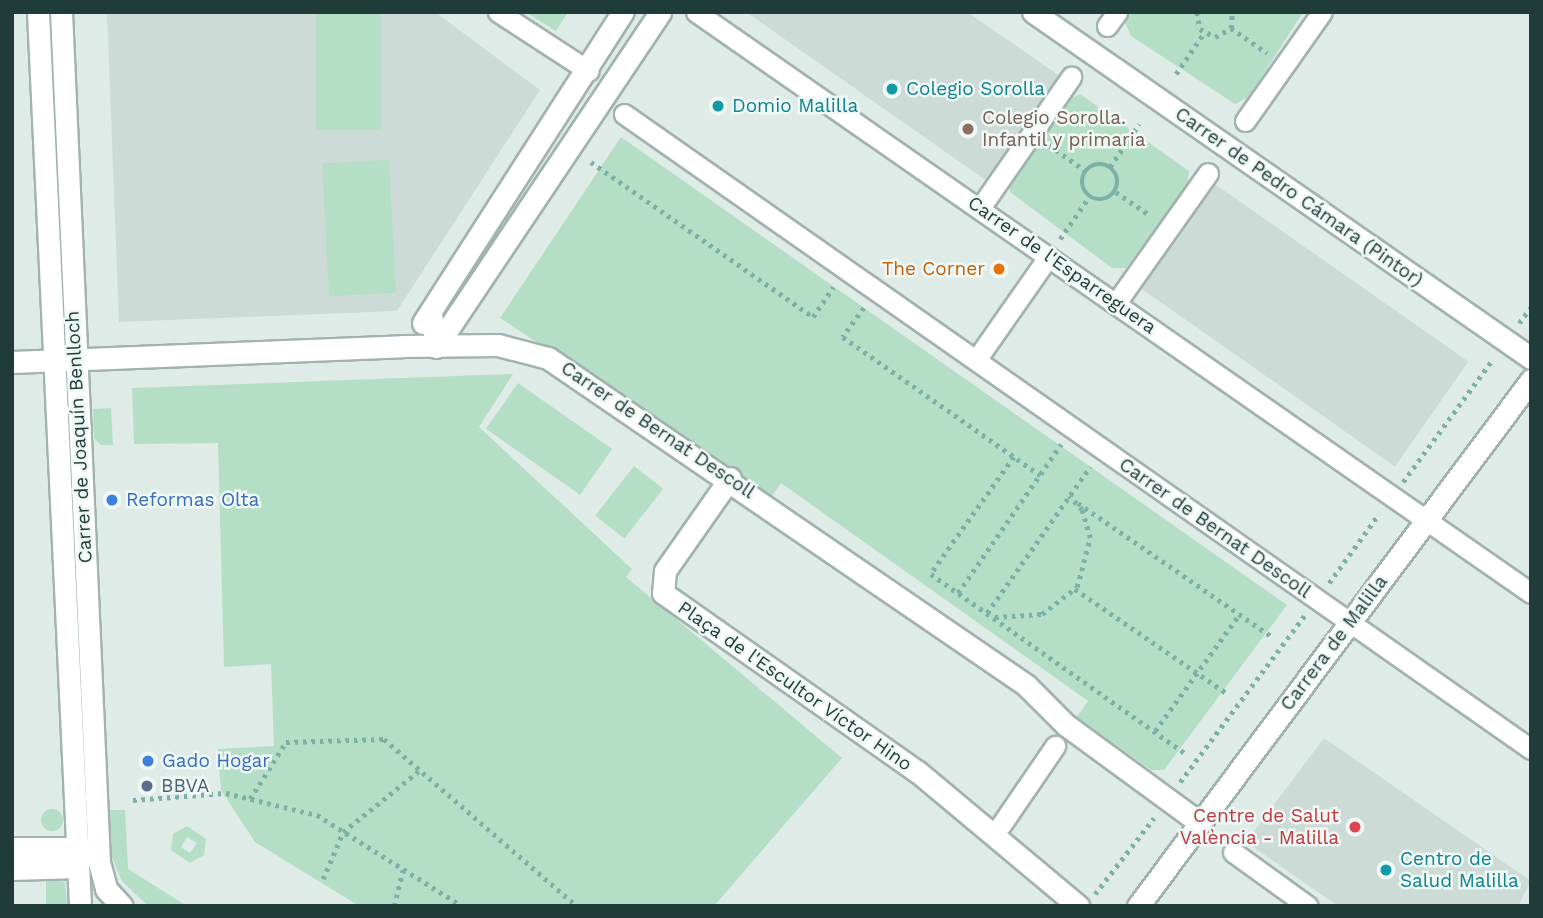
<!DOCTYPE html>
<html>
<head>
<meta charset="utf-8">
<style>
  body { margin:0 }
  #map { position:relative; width:1543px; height:918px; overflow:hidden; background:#dfebe7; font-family:"Work Sans",sans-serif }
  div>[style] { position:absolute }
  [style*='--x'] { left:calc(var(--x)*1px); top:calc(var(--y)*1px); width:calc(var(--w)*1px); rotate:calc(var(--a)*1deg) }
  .built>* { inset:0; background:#cddbd7; transform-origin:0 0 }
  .green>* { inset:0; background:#b5dec6; transform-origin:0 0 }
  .round { border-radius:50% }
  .path>* { height:4.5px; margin-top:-2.25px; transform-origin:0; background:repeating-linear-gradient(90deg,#7db1a8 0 3.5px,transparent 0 8.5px) }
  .path>.ring { margin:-2.25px; padding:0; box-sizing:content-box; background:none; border:4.5px solid #7db1a8; border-radius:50% }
  .roads { filter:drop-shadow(2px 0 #a2b3af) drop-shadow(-2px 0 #a2b3af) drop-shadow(0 2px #a2b3af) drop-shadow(0 -2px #a2b3af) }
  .pedestrian>* { height:19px; margin:-9.5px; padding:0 9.5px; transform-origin:9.5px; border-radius:9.5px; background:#fff }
  .minor>* { height:21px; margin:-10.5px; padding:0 10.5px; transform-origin:10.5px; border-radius:10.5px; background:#fff }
  .tertiary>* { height:21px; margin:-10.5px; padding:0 10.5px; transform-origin:10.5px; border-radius:10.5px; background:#fff }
  .dots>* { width:19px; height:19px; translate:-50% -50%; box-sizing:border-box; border:4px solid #eff8f5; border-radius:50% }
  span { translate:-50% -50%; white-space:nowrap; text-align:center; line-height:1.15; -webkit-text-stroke:5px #eff8f5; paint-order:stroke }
  .culture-label { font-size:19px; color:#0d838f }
  .left { translate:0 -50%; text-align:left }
  .education-label { font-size:19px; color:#785e54 }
  .street-label { font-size:19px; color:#1f3c38 }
  .food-label { font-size:19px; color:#c56008 }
  .right { translate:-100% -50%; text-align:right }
  .shop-label { font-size:19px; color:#366cbe }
  .service-label { font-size:19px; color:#4e5e75 }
  .health-label { font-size:19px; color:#be3a42 }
  .frame { position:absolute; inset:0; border:14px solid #1f3c38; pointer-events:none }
</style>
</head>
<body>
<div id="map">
  <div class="built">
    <div style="clip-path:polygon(107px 12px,435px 12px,540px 90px,397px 311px,119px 322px)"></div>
    <div style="clip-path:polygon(746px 12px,967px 12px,1060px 76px,987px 181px)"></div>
    <div style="left:1212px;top:182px;width:313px;height:128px;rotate:35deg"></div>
    <div style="clip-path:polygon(1324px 738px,1531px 881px,1518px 906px,1338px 906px,1246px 842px)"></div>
  </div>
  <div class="green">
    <div style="left:316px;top:12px;width:65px;height:118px"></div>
    <div style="clip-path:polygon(525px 12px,568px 12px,556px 31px)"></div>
    <div style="clip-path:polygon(1303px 12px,1249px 97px,1235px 104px,1131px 36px,1125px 22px,1127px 12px)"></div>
    <div style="clip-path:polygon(1080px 94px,1189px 171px,1187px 185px,1126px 268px,1112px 268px,1010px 192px,1010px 181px,1064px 102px)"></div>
    <div style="clip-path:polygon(621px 137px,1287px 605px,1164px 770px,1151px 770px,1077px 717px,1088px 701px,781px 483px,771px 497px,500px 318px)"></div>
    <div style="left:389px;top:160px;width:133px;height:67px;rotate:87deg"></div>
    <div style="clip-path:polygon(513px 374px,479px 427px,632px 569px,626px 577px,842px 758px,714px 906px,359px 906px,255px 842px,221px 790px,218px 749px,274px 746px,271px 664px,224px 667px,218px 443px,134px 444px,132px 388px)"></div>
    <div style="left:518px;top:383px;width:115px;height:56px;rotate:35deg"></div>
    <div style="clip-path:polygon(111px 408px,113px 445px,101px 445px,94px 438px,93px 409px)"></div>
    <div style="left:634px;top:466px;width:37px;height:63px;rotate:38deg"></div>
    <div class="round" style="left:41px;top:809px;width:22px;height:22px"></div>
    <div style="clip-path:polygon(108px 810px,125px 810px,128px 869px,187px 906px,148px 906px,122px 881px,111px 855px)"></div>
    <div style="clip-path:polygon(evenodd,187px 826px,206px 839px,204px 855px,190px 863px,171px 850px,173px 834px,187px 826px,187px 837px,197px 843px,190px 853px,181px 847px,187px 837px)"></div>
    <div style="clip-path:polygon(46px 879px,65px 882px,67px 906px,46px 906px)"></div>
  </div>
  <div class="path">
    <div style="--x:1197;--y:12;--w:17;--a:80"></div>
    <div style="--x:1200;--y:29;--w:17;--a:28"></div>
    <div style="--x:1215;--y:37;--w:18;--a:-29"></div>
    <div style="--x:1231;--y:28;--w:16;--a:-86"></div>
    <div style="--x:1231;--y:28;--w:44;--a:34.8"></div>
    <div style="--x:1176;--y:74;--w:50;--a:-55.7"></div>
    <div style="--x:1049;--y:145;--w:45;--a:35.1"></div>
    <div style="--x:591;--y:162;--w:271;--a:34.9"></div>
    <div style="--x:813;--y:317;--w:36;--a:-56"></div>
    <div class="ring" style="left:1082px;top:164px;width:31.5px;height:31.5px"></div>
    <div style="--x:1110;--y:167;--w:52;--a:-56"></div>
    <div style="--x:1116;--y:192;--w:42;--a:34.4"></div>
    <div style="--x:1060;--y:239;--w:51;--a:-55.4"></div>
    <div style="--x:864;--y:308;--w:36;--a:126"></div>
    <div style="--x:843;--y:337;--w:241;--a:35"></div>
    <div style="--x:1519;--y:323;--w:20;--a:-53"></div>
    <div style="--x:1014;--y:457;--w:143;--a:125.4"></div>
    <div style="--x:931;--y:574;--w:311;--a:35.2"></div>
    <div style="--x:1403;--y:482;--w:152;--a:-53.8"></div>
    <div style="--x:1078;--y:503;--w:236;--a:34.6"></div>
    <div style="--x:1329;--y:583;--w:85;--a:-54.1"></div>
    <div style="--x:1075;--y:589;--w:187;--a:34.5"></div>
    <div style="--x:958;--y:593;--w:181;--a:-55.3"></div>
    <div style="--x:987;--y:613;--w:179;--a:-54.8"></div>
    <div style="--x:995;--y:617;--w:47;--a:-3.7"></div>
    <div style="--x:1042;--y:614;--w:44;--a:-37.6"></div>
    <div style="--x:1077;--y:587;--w:51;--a:-75.1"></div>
    <div style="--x:1090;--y:538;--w:29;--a:-106"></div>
    <div style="--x:1082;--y:510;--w:19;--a:-133"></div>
    <div style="--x:1155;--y:731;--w:143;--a:-54.1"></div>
    <div style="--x:1180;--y:782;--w:209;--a:-53.2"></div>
    <div style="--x:250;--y:799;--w:67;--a:-57.7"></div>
    <div style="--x:286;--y:742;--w:98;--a:-1.8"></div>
    <div style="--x:384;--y:739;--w:255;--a:40.9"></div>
    <div style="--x:133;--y:800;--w:93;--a:-4.3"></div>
    <div style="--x:226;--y:793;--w:94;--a:13.6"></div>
    <div style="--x:317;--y:815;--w:171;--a:32.1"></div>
    <div style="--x:323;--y:879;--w:51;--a:-66.9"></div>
    <div style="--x:343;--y:832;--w:99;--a:-38.8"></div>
    <div style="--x:1095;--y:894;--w:96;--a:-52.2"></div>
    <div style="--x:394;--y:906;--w:37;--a:-76"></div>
  </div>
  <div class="roads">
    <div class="pedestrian">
      <div style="--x:498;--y:12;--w:108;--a:33"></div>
      <div style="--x:696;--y:12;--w:1017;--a:34.83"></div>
      <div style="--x:1107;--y:26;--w:17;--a:-54"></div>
      <div style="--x:624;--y:114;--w:1107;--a:35"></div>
      <div style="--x:1245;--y:121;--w:133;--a:-54.8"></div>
      <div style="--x:980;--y:208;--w:160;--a:-55.2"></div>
      <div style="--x:1116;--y:303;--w:159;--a:-54.7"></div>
      <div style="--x:976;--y:360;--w:126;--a:-55"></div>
      <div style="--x:1001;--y:825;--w:96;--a:-55.6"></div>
      <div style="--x:1233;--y:852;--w:92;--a:35.8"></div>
    </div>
    <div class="minor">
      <div style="--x:38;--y:12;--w:895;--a:87.31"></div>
      <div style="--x:61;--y:12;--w:851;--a:87.44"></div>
      <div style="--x:99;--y:862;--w:28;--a:75"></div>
      <div style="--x:106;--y:889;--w:23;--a:47"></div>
      <div style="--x:1033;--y:12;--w:606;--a:34.79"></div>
      <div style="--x:431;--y:314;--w:33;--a:81"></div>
      <div style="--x:436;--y:347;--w:403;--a:-56.2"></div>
      <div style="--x:423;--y:323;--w:370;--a:-57.3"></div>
      <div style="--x:12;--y:362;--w:391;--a:-2.3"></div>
      <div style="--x:403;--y:346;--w:95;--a:-0.6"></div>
      <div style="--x:498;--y:345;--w:52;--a:14.6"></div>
      <div style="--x:548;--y:358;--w:579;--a:34.38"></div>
      <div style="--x:1026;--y:685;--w:57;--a:45"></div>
      <div style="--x:1066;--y:725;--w:166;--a:36.2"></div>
      <div style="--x:730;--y:478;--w:113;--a:125"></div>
      <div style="--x:665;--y:571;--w:22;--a:95"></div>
      <div style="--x:663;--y:593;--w:312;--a:35.1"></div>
      <div style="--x:918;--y:772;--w:209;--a:39.9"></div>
      <div style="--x:12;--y:848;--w:63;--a:0"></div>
      <div style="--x:75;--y:848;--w:13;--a:29"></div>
      <div style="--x:12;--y:869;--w:65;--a:-1.8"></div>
    </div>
    <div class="tertiary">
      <div style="--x:1138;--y:906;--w:657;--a:-53.23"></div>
    </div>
  </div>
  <div class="dots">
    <div style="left:892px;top:89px;background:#0f9aa8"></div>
    <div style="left:718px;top:106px;background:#0f9aa8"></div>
    <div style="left:968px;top:129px;background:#8d6e63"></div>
    <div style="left:999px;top:269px;background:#e8710a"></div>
    <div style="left:112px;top:500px;background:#3f7fe0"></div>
    <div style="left:148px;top:761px;background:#3f7fe0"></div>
    <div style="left:147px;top:786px;background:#5c6f8a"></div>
    <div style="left:1355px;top:827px;background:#e0444e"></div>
    <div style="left:1386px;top:870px;background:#0f9aa8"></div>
  </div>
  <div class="culture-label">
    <span class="left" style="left:906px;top:89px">Colegio Sorolla</span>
    <span class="left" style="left:732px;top:106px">Domio Malilla</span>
    <span class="left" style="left:1400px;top:870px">Centro de<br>Salud Malilla</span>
  </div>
  <div class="education-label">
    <span class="left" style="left:982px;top:129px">Colegio Sorolla.<br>Infantil y primaria</span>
  </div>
  <div class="street-label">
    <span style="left:1299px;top:197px;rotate:35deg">Carrer de Pedro Cámara (Pintor)</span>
    <span style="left:1062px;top:265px;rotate:35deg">Carrer de l'Esparreguera</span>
    <span style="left:658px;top:430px;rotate:34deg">Carrer de Bernat Descoll</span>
    <span style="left:79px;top:437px;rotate:-93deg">Carrer de Joaquín Benlloch</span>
    <span style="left:1215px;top:528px;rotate:35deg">Carrer de Bernat Descoll</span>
    <span style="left:1334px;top:643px;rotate:-53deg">Carrera de Malilla</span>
    <span style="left:795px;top:686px;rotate:35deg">Plaça de l'Escultor Víctor Hino</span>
  </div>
  <div class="food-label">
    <span class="right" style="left:985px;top:269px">The Corner</span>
  </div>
  <div class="shop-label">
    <span class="left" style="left:126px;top:500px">Reformas Olta</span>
    <span class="left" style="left:162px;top:761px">Gado Hogar</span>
  </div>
  <div class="service-label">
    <span class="left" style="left:161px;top:786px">BBVA</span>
  </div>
  <div class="health-label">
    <span class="right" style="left:1339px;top:827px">Centre de Salut<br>València - Malilla</span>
  </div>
  <div class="frame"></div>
</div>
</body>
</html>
